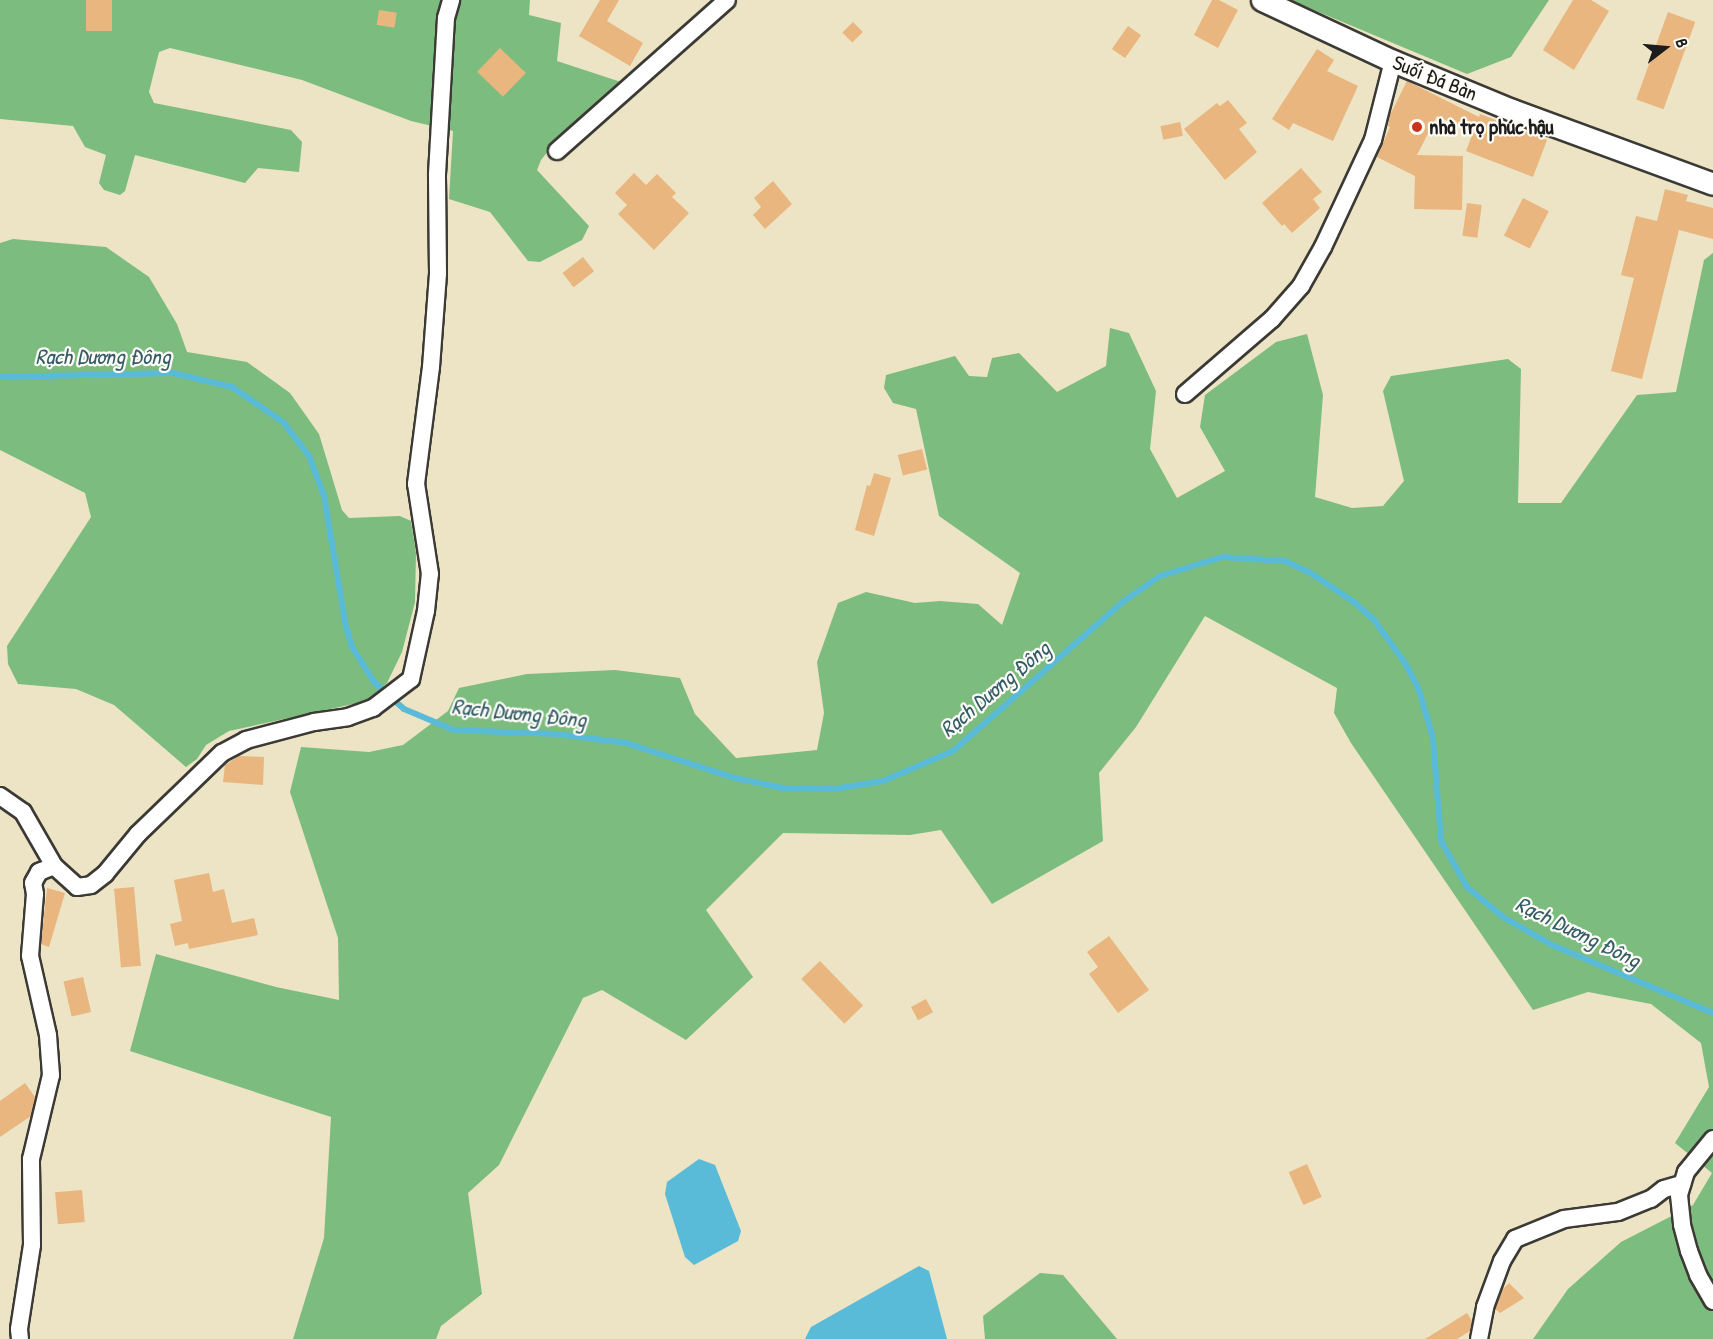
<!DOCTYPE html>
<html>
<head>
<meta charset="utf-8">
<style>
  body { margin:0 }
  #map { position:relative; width:1713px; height:1339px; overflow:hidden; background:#ece4c4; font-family:"Patrick Hand",sans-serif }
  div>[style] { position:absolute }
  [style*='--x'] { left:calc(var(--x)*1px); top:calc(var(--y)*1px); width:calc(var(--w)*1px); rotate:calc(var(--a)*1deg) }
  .forest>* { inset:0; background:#7cbc7e }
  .water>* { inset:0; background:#59bbd7 }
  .stream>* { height:6px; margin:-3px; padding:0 3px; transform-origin:3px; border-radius:3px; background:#59bbd7 }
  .building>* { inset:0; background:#e9b67f; transform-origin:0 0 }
  .roads { filter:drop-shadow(2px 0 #3b3a35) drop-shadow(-2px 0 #3b3a35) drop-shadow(0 2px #3b3a35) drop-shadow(0 -2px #3b3a35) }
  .minor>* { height:16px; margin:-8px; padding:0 8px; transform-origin:8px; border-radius:8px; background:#fff }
  .tertiary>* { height:21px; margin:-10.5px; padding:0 10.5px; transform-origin:10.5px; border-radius:10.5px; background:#fff }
  .dots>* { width:16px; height:16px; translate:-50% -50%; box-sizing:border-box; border:3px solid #fdfcf7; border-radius:50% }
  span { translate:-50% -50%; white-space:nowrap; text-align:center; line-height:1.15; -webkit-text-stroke:4.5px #fdfcf7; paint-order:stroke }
  .street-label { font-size:21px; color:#1c1c1c }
  .poi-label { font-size:21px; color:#1c1c1c; font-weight:700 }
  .left { translate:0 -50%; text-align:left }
  .water-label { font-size:22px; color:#345c67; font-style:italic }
  .north { position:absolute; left:1635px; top:18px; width:60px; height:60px; -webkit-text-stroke:4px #fdfcf7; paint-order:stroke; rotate:74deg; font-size:16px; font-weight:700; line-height:24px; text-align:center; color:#1c1c1c }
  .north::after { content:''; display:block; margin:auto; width:21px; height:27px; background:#1c1c1c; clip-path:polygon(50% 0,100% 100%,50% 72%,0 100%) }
</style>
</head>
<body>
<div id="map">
  <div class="forest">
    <div style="clip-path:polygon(0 0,530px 0,529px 15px,561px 23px,557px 61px,621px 82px,619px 88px,564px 131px,541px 160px,537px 170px,589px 226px,582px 240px,540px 262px,528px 261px,490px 212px,449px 199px,453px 131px,411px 121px,302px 80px,170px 48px,159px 52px,149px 92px,154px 103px,291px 130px,302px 142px,299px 172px,258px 168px,245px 183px,135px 155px,125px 191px,120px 195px,104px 190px,99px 183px,106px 155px,85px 147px,73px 126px,0 119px)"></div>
    <div style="clip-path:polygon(1290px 0,1549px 0,1511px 57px,1467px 74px)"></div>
    <div style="clip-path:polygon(13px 239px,106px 247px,149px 277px,177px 324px,187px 352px,247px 362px,290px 393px,319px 434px,342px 510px,349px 518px,400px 516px,411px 521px,416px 553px,415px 602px,402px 652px,387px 683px,367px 701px,229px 731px,206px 745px,197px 759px,186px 767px,114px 705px,76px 689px,18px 684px,8px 664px,7px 646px,91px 517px,85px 493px,0 450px,0 243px)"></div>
    <div style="clip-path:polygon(1713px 253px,1713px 1339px,1533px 1339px,1568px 1289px,1621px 1242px,1693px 1205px,1712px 1173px,1675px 1143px,1709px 1087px,1701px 1043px,1651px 1004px,1588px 992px,1533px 1010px,1351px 743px,1334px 713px,1337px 688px,1205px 616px,1136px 727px,1099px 773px,1103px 841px,992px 904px,941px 830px,910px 835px,783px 833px,706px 910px,753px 977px,686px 1040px,602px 990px,583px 998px,499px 1165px,468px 1193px,482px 1294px,441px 1326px,436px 1339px,293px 1339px,324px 1238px,331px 1117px,130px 1051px,156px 954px,276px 987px,339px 1000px,338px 938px,290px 792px,301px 747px,369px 752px,403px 745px,448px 711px,459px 688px,527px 674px,615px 670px,680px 678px,695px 714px,736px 758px,817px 750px,824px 713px,817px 662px,838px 603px,866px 592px,915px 603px,940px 601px,978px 604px,1002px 625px,1020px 573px,939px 516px,916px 409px,893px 403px,884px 388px,886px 375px,955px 356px,969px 376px,987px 377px,992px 358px,1019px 353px,1057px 392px,1106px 366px,1110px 328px,1129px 333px,1156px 391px,1150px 449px,1177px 498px,1225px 471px,1200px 427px,1205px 395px,1276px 342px,1307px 334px,1323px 395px,1315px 497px,1352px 508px,1383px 506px,1404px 481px,1383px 391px,1391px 376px,1508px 359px,1521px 369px,1518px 503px,1561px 503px,1637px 395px,1676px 392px,1704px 260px)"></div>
    <div style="clip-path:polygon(1040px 1273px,1063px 1275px,1117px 1339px,985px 1339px,983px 1316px)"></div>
  </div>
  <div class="water">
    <div style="clip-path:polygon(699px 1159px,715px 1165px,741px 1231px,738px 1241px,694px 1265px,685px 1257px,665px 1194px,667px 1182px)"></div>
    <div style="clip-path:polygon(919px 1266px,929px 1271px,947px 1339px,805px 1339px,811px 1327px)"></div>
  </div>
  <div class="stream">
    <div style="--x:0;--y:377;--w:173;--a:-1.3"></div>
    <div style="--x:173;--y:373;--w:61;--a:13.3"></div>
    <div style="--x:232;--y:387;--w:62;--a:34.5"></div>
    <div style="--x:283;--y:422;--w:43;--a:52.6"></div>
    <div style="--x:309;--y:456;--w:43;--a:69.4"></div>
    <div style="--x:324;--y:496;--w:133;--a:80.5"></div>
    <div style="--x:346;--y:627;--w:21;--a:73"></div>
    <div style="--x:352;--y:647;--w:41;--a:57.8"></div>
    <div style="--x:374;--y:682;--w:40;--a:42"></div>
    <div style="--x:404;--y:709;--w:54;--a:22.8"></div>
    <div style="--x:454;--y:730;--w:102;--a:2.2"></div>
    <div style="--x:556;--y:734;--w:71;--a:7.3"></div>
    <div style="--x:626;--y:743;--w:114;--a:17.8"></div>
    <div style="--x:735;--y:778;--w:49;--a:11.8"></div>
    <div style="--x:783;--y:788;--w:50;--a:1.1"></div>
    <div style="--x:833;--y:789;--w:51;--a:-9.1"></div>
    <div style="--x:883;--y:781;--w:76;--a:-23.2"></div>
    <div style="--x:953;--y:751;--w:227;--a:-41.3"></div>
    <div style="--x:1124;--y:601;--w:44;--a:-34.8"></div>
    <div style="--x:1160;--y:576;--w:65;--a:-17"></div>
    <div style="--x:1222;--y:557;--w:63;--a:3.6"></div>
    <div style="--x:1285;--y:561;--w:26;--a:25"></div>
    <div style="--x:1309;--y:572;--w:54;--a:33.7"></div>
    <div style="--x:1354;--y:602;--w:27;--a:42"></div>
    <div style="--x:1374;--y:620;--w:53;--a:54.2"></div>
    <div style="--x:1405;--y:663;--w:27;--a:62"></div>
    <div style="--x:1418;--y:687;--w:53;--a:73.6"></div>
    <div style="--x:1433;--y:738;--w:103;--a:85.6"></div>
    <div style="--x:1441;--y:841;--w:53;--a:60.5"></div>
    <div style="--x:1467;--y:887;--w:47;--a:39.8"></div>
    <div style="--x:1503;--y:917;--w:56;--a:29.7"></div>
    <div style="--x:1552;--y:945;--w:175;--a:22.9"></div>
  </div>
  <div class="building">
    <div style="left:86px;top:0;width:26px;height:31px"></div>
    <div style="clip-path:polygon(600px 0,619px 0,607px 21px,643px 43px,630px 66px,579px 36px)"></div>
    <div style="clip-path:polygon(1212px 0,1219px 0,1238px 10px,1218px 48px,1194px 35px)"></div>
    <div style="clip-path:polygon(1573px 0,1591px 0,1609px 11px,1574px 70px,1543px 50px)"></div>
    <div style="left:379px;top:10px;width:18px;height:15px;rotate:9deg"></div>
    <div style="left:1668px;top:12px;width:29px;height:93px;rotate:20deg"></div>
    <div style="left:853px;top:22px;width:14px;height:15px;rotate:45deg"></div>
    <div style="left:1128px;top:26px;width:16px;height:28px;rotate:35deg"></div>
    <div style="left:500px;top:48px;width:36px;height:33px;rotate:44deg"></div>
    <div style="clip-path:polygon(1317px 49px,1334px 60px,1327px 71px,1358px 86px,1333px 141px,1293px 123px,1289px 130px,1272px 119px)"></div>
    <div style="clip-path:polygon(1407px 81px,1479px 117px,1480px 114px,1547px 140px,1533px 177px,1466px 151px,1473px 133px,1437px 116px,1417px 155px,1463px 156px,1462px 210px,1414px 209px,1415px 176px,1377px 157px,1390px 127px,1388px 126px,1390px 115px)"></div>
    <div style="clip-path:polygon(1228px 100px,1247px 123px,1239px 129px,1257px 152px,1225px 180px,1184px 129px,1217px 103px,1220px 106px)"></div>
    <div style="left:1180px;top:122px;width:14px;height:20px;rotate:78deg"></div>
    <div style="clip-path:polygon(1301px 168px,1322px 192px,1313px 199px,1320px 208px,1292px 233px,1284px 224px,1282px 226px,1262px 203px)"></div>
    <div style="clip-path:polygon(634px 173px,646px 185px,657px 174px,676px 193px,672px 197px,689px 213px,654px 250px,618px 214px,627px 205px,615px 193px)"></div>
    <div style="clip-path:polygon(773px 181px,792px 204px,765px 229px,753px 215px,761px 207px,754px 198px)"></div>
    <div style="clip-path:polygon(1665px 189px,1688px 195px,1686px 201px,1713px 208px,1713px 239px,1679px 230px,1642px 379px,1611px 371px,1634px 278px,1621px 275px,1636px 216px,1657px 221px)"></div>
    <div style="left:1523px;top:198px;width:29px;height:42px;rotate:27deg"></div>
    <div style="left:1467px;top:203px;width:15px;height:33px;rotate:8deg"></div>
    <div style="left:583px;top:257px;width:18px;height:26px;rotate:52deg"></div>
    <div style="left:922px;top:449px;width:21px;height:25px;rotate:76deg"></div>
    <div style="clip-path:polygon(874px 473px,891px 478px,874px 536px,855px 530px,867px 485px,870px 486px)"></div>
    <div style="clip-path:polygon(239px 756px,264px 757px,263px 785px,223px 782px,225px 765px)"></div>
    <div style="clip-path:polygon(209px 873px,213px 892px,224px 889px,232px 923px,254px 918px,258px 935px,189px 949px,188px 943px,175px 946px,170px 924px,182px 921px,174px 880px)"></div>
    <div style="left:134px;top:887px;width:79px;height:20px;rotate:85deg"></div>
    <div style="clip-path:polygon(47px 888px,65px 893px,49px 947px,41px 944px)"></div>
    <div style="clip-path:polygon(1109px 936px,1149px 990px,1118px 1013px,1089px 974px,1098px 967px,1087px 952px)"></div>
    <div style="left:820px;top:961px;width:62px;height:26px;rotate:46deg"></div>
    <div style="left:83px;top:977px;width:36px;height:20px;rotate:77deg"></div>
    <div style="left:926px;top:999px;width:15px;height:17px;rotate:62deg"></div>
    <div style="clip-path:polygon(25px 1083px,35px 1097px,31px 1116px,0 1137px,0 1101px)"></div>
    <div style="left:1307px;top:1164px;width:36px;height:20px;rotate:66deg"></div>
    <div style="left:82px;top:1190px;width:32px;height:27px;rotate:85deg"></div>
    <div style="clip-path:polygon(1509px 1283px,1524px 1298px,1500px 1313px,1495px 1309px,1503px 1289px)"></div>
    <div style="clip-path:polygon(1467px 1313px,1472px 1321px,1470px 1331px,1457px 1339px,1425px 1339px)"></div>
  </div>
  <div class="roads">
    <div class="minor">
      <div style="--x:557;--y:151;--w:227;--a:-41.6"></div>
      <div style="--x:1185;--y:394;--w:115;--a:-40.8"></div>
      <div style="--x:1272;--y:319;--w:44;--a:-48.7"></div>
      <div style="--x:1301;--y:286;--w:45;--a:-60.6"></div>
      <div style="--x:1323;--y:247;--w:118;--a:-65"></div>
      <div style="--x:1373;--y:140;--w:81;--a:-75.8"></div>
      <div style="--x:0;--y:796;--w:28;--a:35"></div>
      <div style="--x:23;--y:812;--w:62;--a:60.1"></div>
      <div style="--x:1713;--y:1139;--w:43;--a:129.3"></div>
      <div style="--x:1686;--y:1172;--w:24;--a:107"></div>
      <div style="--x:1679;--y:1195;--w:30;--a:84"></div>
      <div style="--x:1682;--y:1225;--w:27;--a:75"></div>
      <div style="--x:1689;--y:1251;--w:26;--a:69"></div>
      <div style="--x:1698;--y:1275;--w:30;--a:60"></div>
      <div style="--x:20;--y:1339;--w:10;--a:-96"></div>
      <div style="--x:19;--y:1329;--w:85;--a:-81.2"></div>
      <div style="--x:32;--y:1245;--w:86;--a:-90.7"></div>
      <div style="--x:31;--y:1159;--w:86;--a:-76.6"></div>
      <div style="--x:51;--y:1075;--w:40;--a:-94.3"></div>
      <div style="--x:48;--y:1035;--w:81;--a:-102.8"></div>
      <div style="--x:30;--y:956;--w:62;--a:-85.4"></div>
      <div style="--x:35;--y:894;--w:11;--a:-100"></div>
      <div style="--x:33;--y:883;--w:13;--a:-61"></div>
      <div style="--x:39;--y:872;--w:16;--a:-22"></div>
      <div style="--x:54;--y:866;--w:31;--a:42"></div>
      <div style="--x:77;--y:887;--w:14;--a:-8"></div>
      <div style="--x:91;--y:885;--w:18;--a:-38"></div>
      <div style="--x:105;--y:874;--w:52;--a:-50.5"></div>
      <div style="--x:138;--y:834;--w:117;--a:-44"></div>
      <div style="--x:222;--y:753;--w:27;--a:-28"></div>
      <div style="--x:246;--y:740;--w:70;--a:-14.8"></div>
      <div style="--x:314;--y:722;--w:34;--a:-8"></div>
      <div style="--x:348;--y:717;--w:27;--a:-20"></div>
      <div style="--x:373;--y:708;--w:48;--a:-37.3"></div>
      <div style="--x:411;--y:679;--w:70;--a:-77.6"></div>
      <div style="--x:426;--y:611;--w:37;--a:-84"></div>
      <div style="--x:430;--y:574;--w:91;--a:-98.8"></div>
      <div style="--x:416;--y:484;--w:118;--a:-82.7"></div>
      <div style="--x:431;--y:367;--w:94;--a:-85.7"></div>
      <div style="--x:438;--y:273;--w:99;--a:-90.6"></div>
      <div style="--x:437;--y:174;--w:156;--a:-86.7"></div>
      <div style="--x:446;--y:18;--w:19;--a:-74"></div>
      <div style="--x:1479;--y:1339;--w:33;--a:-79"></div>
      <div style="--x:1485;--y:1307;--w:49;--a:-69.7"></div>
      <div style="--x:1502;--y:1261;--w:26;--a:-59"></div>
      <div style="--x:1515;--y:1239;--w:53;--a:-22.2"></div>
      <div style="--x:1564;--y:1219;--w:54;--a:-7.4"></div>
      <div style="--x:1618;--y:1212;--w:35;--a:-22"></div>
      <div style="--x:1651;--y:1199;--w:16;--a:-38"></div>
      <div style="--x:1664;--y:1189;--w:19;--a:-16"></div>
    </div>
    <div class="tertiary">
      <div style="--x:1262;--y:0;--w:145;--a:25"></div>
      <div style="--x:1393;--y:61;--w:129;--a:22.4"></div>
      <div style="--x:1512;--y:110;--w:214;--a:20.2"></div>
    </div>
  </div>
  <div class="dots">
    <div style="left:1417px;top:127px;background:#c8321e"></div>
  </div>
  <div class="street-label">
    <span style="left:1435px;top:78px;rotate:22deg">Suối Đá Bàn</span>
  </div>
  <div class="poi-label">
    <span class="left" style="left:1429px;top:127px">nhà trọ phúc hậu</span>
  </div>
  <div class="water-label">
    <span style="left:103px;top:357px">Rạch Dương Đông</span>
    <span style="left:995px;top:689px;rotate:-40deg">Rạch Dương Đông</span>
    <span style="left:519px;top:713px;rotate:6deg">Rạch Dương Đông</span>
    <span style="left:1578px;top:932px;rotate:26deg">Rạch Dương Đông</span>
  </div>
  <div class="north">B</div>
</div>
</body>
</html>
